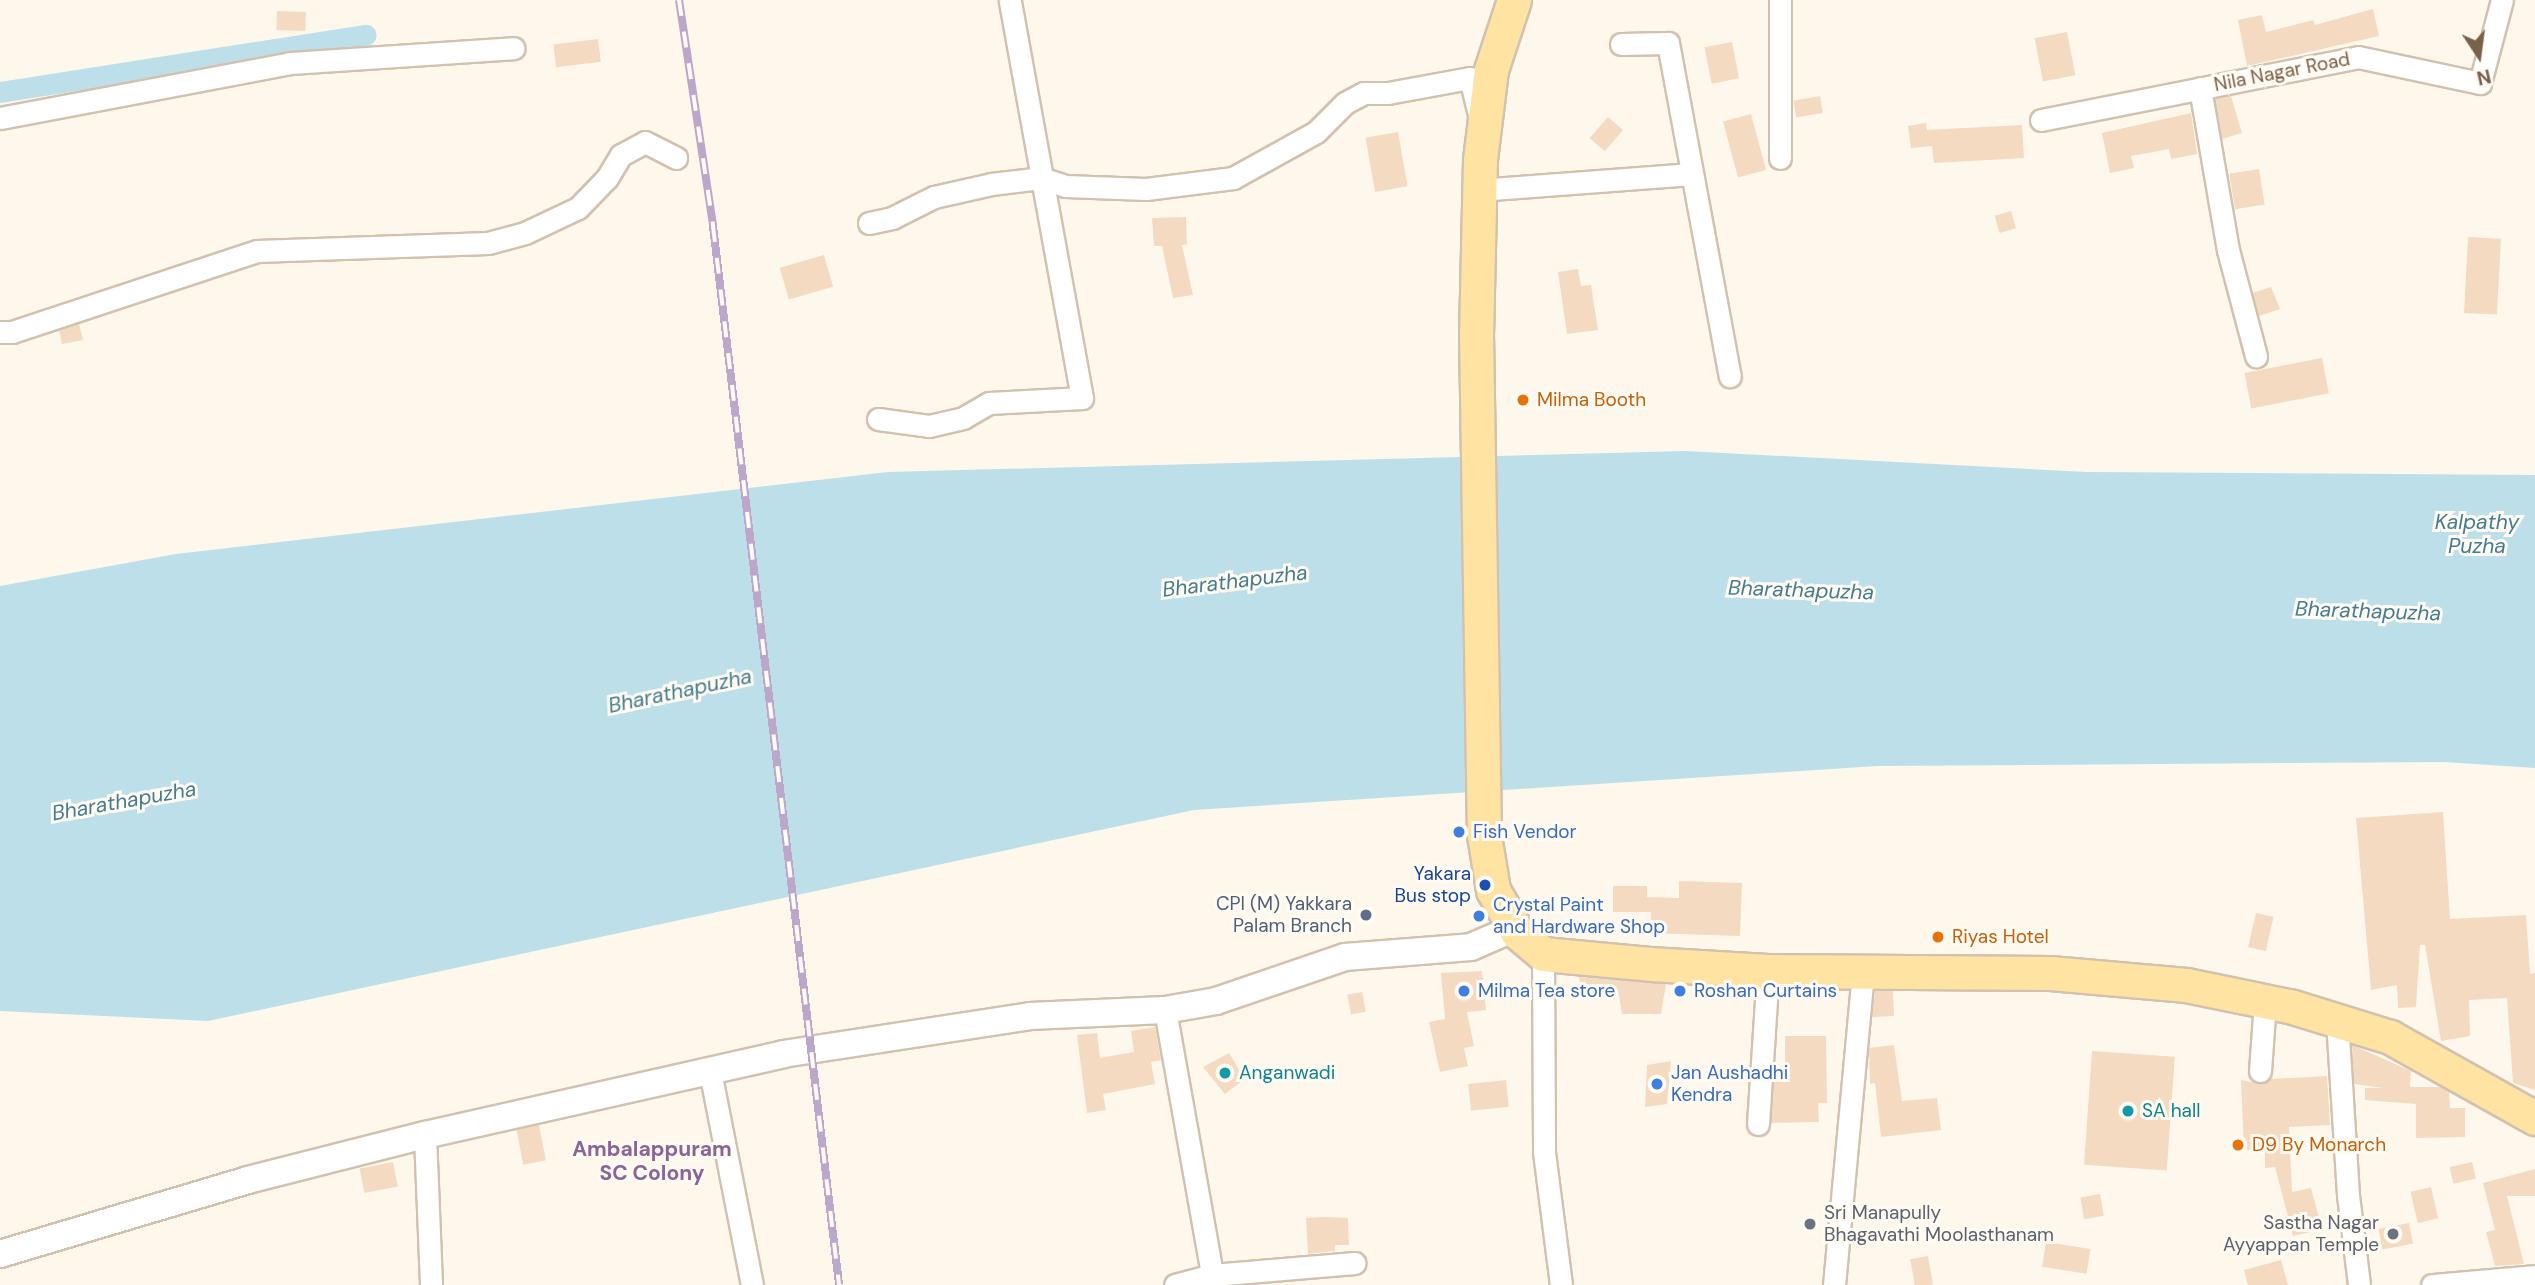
<!DOCTYPE html>
<html>
<head>
<meta charset="utf-8">
<style>
  body { margin:0 }
  #map { position:relative; width:2535px; height:1285px; overflow:hidden; background:#fdf8eb; font-family:"DM Sans",sans-serif }
  div>[style] { position:absolute }
  [style*='--x'] { left:calc(var(--x)*1px); top:calc(var(--y)*1px); width:calc(var(--w)*1px); rotate:calc(var(--a)*1deg) }
  .water>* { inset:0; background:#bddfe9 }
  .canal>* { height:21px; margin:-10.5px; padding:0 10.5px; transform-origin:10.5px; border-radius:10.5px; background:#bddfe9 }
  .building>* { inset:0; background:#f4dac1; transform-origin:0 0 }
  .roads { filter:drop-shadow(2px 0 #d2c1af) drop-shadow(-2px 0 #d2c1af) drop-shadow(0 2px #d2c1af) drop-shadow(0 -2px #d2c1af) }
  .minor>* { height:21px; margin:-10.5px; padding:0 10.5px; transform-origin:10.5px; border-radius:10.5px; background:#fff }
  .tertiary>* { height:26px; margin:-13px; padding:0 13px; transform-origin:13px; border-radius:13px; background:#fff }
  .primary>* { height:33px; margin:-16.5px; padding:0 16.5px; transform-origin:16.5px; border-radius:16.5px; background:#fee3a2 }
  .rail>* { height:8px; margin-top:-4px; transform-origin:0; background:repeating-linear-gradient(90deg,#fffbf3 0 16px,#bca7ca 0 32px); box-sizing:border-box; border-block:2px solid #bca7ca }
  .dots>* { width:19px; height:19px; translate:-50% -50%; box-sizing:border-box; border:4px solid #fffbf3; border-radius:50% }
  span { translate:-50% -50%; white-space:nowrap; text-align:center; line-height:1.15; -webkit-text-stroke:6px #fffbf3; paint-order:stroke }
  .street-label { font-size:19px; color:#7b604b }
  .food-label { font-size:19px; color:#c56008 }
  .left { translate:0 -50%; text-align:left }
  .shop-label { font-size:19px; color:#366cbe }
  .transit-label { font-size:19px; color:#164399 }
  .right { translate:-100% -50%; text-align:right }
  .service-label { font-size:19px; color:#4e5e75 }
  .culture-label { font-size:19px; color:#0d838f }
  .worship-label { font-size:19px; color:#5b616d }
  .water-label { font-size:21px; color:#437c8f; font-style:italic }
  .neighbourhood-label { font-size:21px; color:#8a6496; font-weight:700 }
  .north { position:absolute; left:2444px; top:21px; width:70px; height:70px; -webkit-text-stroke:5px #fffbf3; paint-order:stroke; rotate:167deg; font-size:19px; font-weight:700; line-height:28px; text-align:center; color:#7b604b }
  .north::after { content:''; display:block; margin:auto; width:24px; height:32px; background:#7b604b; clip-path:polygon(50% 0,100% 100%,50% 72%,0 100%) }
</style>
</head>
<body>
<div id="map">
  <div class="water">
    <div style="clip-path:polygon(1685px 451px,2087px 472px,2535px 475px,2535px 768px,2444px 762px,1877px 766px,1194px 810px,208px 1021px,0 1011px,0 586px,176px 554px,888px 472px)"></div>
  </div>
  <div class="canal">
    <div style="--x:0;--y:92;--w:370;--a:-8.9"></div>
  </div>
  <div class="building">
    <div style="clip-path:polygon(2373px 9px,2379px 36px,2247px 66px,2238px 20px,2262px 15px,2266px 32px,2313px 20px,2315px 25px)"></div>
    <div style="left:277px;top:11px;width:29px;height:19px;rotate:2deg"></div>
    <div style="left:2067px;top:32px;width:44px;height:33px;rotate:79deg"></div>
    <div style="left:598px;top:39px;width:23px;height:45px;rotate:83deg"></div>
    <div style="left:1732px;top:42px;width:37px;height:28px;rotate:79deg"></div>
    <div style="left:1820px;top:96px;width:17px;height:27px;rotate:80deg"></div>
    <div style="clip-path:polygon(2231px 96px,2242px 133px,2222px 139px,2215px 99px)"></div>
    <div style="clip-path:polygon(2191px 113px,2197px 154px,2171px 159px,2169px 149px,2131px 156px,2134px 168px,2110px 173px,2102px 133px)"></div>
    <div style="left:1751px;top:114px;width:58px;height:29px;rotate:75deg"></div>
    <div style="left:1608px;top:117px;width:20px;height:28px;rotate:41deg"></div>
    <div style="clip-path:polygon(1926px 123px,1927px 130px,2022px 125px,2024px 158px,1934px 163px,1932px 146px,1911px 148px,1908px 126px)"></div>
    <div style="left:1398px;top:132px;width:55px;height:33px;rotate:80deg"></div>
    <div style="left:2259px;top:169px;width:36px;height:30px;rotate:81deg"></div>
    <div style="left:2011px;top:211px;width:18px;height:17px;rotate:74deg"></div>
    <div style="clip-path:polygon(1186px 217px,1187px 244px,1182px 245px,1193px 295px,1173px 298px,1162px 246px,1154px 246px,1152px 218px)"></div>
    <div style="left:2468px;top:237px;width:33px;height:76px;rotate:3deg"></div>
    <div style="left:824px;top:255px;width:33px;height:46px;rotate:74deg"></div>
    <div style="clip-path:polygon(1578px 269px,1581px 286px,1591px 285px,1598px 330px,1567px 334px,1558px 272px)"></div>
    <div style="clip-path:polygon(2271px 287px,2280px 309px,2259px 316px,2253px 293px)"></div>
    <div style="clip-path:polygon(79px 324px,83px 340px,62px 344px,59px 330px)"></div>
    <div style="left:2322px;top:358px;width:36px;height:79px;rotate:79deg"></div>
    <div style="clip-path:polygon(2443px 812px,2450px 919px,2526px 915px,2530px 974px,2535px 973px,2535px 1090px,2513px 1083px,2507px 998px,2469px 1000px,2470px 1036px,2441px 1041px,2425px 945px,2420px 945px,2416px 1007px,2398px 1008px,2397px 985px,2371px 990px,2356px 818px)"></div>
    <div style="clip-path:polygon(1679px 881px,1742px 883px,1740px 936px,1650px 933px,1651px 912px,1613px 912px,1613px 886px,1647px 886px,1647px 897px,1679px 898px)"></div>
    <div style="left:2256px;top:913px;width:18px;height:35px;rotate:13deg"></div>
    <div style="clip-path:polygon(1482px 971px,1486px 1010px,1467px 1012px,1474px 1046px,1464px 1048px,1468px 1066px,1440px 1072px,1429px 1022px,1445px 1019px,1441px 973px)"></div>
    <div style="clip-path:polygon(1579px 977px,1666px 984px,1661px 1014px,1622px 1014px,1618px 990px,1583px 997px)"></div>
    <div style="clip-path:polygon(1875px 991px,1893px 991px,1894px 1016px,1872px 1017px)"></div>
    <div style="left:1362px;top:992px;width:20px;height:15px;rotate:79deg"></div>
    <div style="clip-path:polygon(1155px 1027px,1161px 1060px,1151px 1062px,1155px 1084px,1103px 1094px,1106px 1110px,1087px 1113px,1077px 1035px,1097px 1033px,1100px 1058px,1134px 1052px,1131px 1031px)"></div>
    <div style="clip-path:polygon(1785px 1036px,1826px 1036px,1827px 1103px,1818px 1103px,1819px 1122px,1771px 1123px,1774px 1078px,1785px 1078px)"></div>
    <div style="clip-path:polygon(1894px 1045px,1902px 1101px,1937px 1098px,1941px 1130px,1881px 1137px,1875px 1083px,1870px 1084px,1869px 1048px)"></div>
    <div style="clip-path:polygon(2352px 1045px,2411px 1071px,2410px 1087px,2440px 1087px,2449px 1092px,2450px 1108px,2465px 1108px,2465px 1137px,2416px 1138px,2416px 1104px,2365px 1100px,2365px 1088px,2383px 1088px,2354px 1084px)"></div>
    <div style="left:2092px;top:1051px;width:83px;height:114px;rotate:4deg"></div>
    <div style="clip-path:polygon(1229px 1053px,1245px 1079px,1225px 1094px,1203px 1067px)"></div>
    <div style="clip-path:polygon(1671px 1061px,1667px 1104px,1645px 1107px,1647px 1065px)"></div>
    <div style="clip-path:polygon(2327px 1076px,2330px 1125px,2289px 1127px,2292px 1192px,2311px 1188px,2322px 1229px,2293px 1236px,2275px 1167px,2265px 1168px,2265px 1149px,2244px 1150px,2241px 1080px,2260px 1084px,2270px 1079px)"></div>
    <div style="left:1506px;top:1080px;width:27px;height:38px;rotate:84deg"></div>
    <div style="left:539px;top:1125px;width:36px;height:23px;rotate:79deg"></div>
    <div style="left:393px;top:1162px;width:25px;height:34px;rotate:79deg"></div>
    <div style="left:2472px;top:1162px;width:17px;height:23px;rotate:77deg"></div>
    <div style="clip-path:polygon(2535px 1169px,2535px 1196px,2507px 1196px,2524px 1264px,2495px 1266px,2486px 1232px,2495px 1230px,2483px 1183px)"></div>
    <div style="left:2431px;top:1187px;width:32px;height:21px;rotate:77deg"></div>
    <div style="left:2100px;top:1194px;width:22px;height:20px;rotate:80deg"></div>
    <div style="clip-path:polygon(1325px 1217px,1348px 1218px,1349px 1245px,1335px 1245px,1335px 1251px,1308px 1254px,1306px 1218px)"></div>
    <div style="left:2409px;top:1223px;width:21px;height:31px;rotate:79deg"></div>
    <div style="left:2046px;top:1242px;width:45px;height:25px;rotate:9deg"></div>
    <div style="left:1928px;top:1256px;width:29px;height:18px;rotate:80deg"></div>
    <div style="clip-path:polygon(2281px 1260px,2288px 1285px,2248px 1285px,2244px 1270px)"></div>
  </div>
  <div class="roads">
    <div class="minor">
      <div style="--x:1621;--y:44;--w:47;--a:-1.2"></div>
      <div style="--x:1668;--y:43;--w:339;--a:79.5"></div>
      <div style="--x:2200;--y:88;--w:164;--a:80.2"></div>
      <div style="--x:2228;--y:250;--w:110;--a:75.2"></div>
      <div style="--x:0;--y:118;--w:295;--a:-10.7"></div>
      <div style="--x:290;--y:63;--w:224;--a:-3.8"></div>
      <div style="--x:2041;--y:120;--w:323;--a:-11.2"></div>
      <div style="--x:2358;--y:57;--w:125;--a:12"></div>
      <div style="--x:2480;--y:83;--w:86;--a:-75.2"></div>
      <div style="--x:1780;--y:158;--w:158;--a:-90"></div>
      <div style="--x:1479;--y:190;--w:213;--a:-4.3"></div>
      <div style="--x:869;--y:223;--w:24;--a:-12"></div>
      <div style="--x:892;--y:218;--w:47;--a:-26.6"></div>
      <div style="--x:934;--y:197;--w:58;--a:-12.8"></div>
      <div style="--x:991;--y:184;--w:50;--a:-6.8"></div>
      <div style="--x:1041;--y:178;--w:25;--a:18"></div>
      <div style="--x:1065;--y:186;--w:81;--a:2.1"></div>
      <div style="--x:1146;--y:189;--w:88;--a:-7.2"></div>
      <div style="--x:1233;--y:178;--w:95;--a:-29"></div>
      <div style="--x:1316;--y:132;--w:41;--a:-45"></div>
      <div style="--x:1345;--y:103;--w:21;--a:-28"></div>
      <div style="--x:1364;--y:93;--w:24;--a:0"></div>
      <div style="--x:1388;--y:93;--w:83;--a:-10.4"></div>
      <div style="--x:1470;--y:78;--w:38;--a:76"></div>
      <div style="--x:0;--y:332;--w:12;--a:0"></div>
      <div style="--x:12;--y:332;--w:258;--a:-18.3"></div>
      <div style="--x:257;--y:251;--w:231;--a:-2"></div>
      <div style="--x:488;--y:243;--w:38;--a:-15"></div>
      <div style="--x:525;--y:233;--w:59;--a:-25.3"></div>
      <div style="--x:578;--y:208;--w:42;--a:-46"></div>
      <div style="--x:607;--y:178;--w:27;--a:-59"></div>
      <div style="--x:621;--y:155;--w:27;--a:-28"></div>
      <div style="--x:645;--y:142;--w:35;--a:27"></div>
      <div style="--x:878;--y:419;--w:51;--a:7.8"></div>
      <div style="--x:929;--y:426;--w:35;--a:-13"></div>
      <div style="--x:963;--y:418;--w:30;--a:-30"></div>
      <div style="--x:989;--y:403;--w:93;--a:-3.1"></div>
      <div style="--x:1082;--y:398;--w:404;--a:-100.3"></div>
      <div style="--x:1543;--y:954;--w:198;--a:89.7"></div>
      <div style="--x:1544;--y:1152;--w:134;--a:82.7"></div>
      <div style="--x:1165;--y:1010;--w:269;--a:79.9"></div>
      <div style="--x:1212;--y:1275;--w:143;--a:-4.8"></div>
      <div style="--x:2337;--y:1020;--w:175;--a:86.4"></div>
      <div style="--x:2348;--y:1195;--w:91;--a:83"></div>
      <div style="--x:710;--y:1071;--w:218;--a:78.9"></div>
      <div style="--x:2260;--y:1071;--w:70;--a:-85.9"></div>
      <div style="--x:1758;--y:1124;--w:153;--a:-86.3"></div>
      <div style="--x:425;--y:1135;--w:150;--a:87.7"></div>
      <div style="--x:1175;--y:1285;--w:38;--a:-15"></div>
      <div style="--x:1834;--y:1285;--w:312;--a:-84.7"></div>
      <div style="--x:2432;--y:1285;--w:103;--a:-5"></div>
    </div>
    <div class="tertiary">
      <div style="--x:0;--y:1254;--w:259;--a:-16.6"></div>
      <div style="--x:248;--y:1180;--w:183;--a:-14.3"></div>
      <div style="--x:425;--y:1135;--w:367;--a:-12.7"></div>
      <div style="--x:783;--y:1054;--w:250;--a:-8.7"></div>
      <div style="--x:1030;--y:1016;--w:135;--a:-2.5"></div>
      <div style="--x:1165;--y:1010;--w:52;--a:-10"></div>
      <div style="--x:1216;--y:1001;--w:136;--a:-18.8"></div>
      <div style="--x:1345;--y:957;--w:126;--a:-4.5"></div>
      <div style="--x:1471;--y:947;--w:48;--a:-23.4"></div>
    </div>
    <div class="primary">
      <div style="--x:1514;--y:0;--w:74;--a:108.2"></div>
      <div style="--x:1491;--y:70;--w:91;--a:97"></div>
      <div style="--x:1480;--y:160;--w:173;--a:91.3"></div>
      <div style="--x:1476;--y:333;--w:502;--a:89.09"></div>
      <div style="--x:1484;--y:835;--w:56;--a:80.7"></div>
      <div style="--x:1493;--y:890;--w:48;--a:60.3"></div>
      <div style="--x:1517;--y:932;--w:34;--a:40"></div>
      <div style="--x:1543;--y:954;--w:107;--a:5.3"></div>
      <div style="--x:1650;--y:964;--w:118;--a:3.4"></div>
      <div style="--x:1768;--y:971;--w:282;--a:0.4"></div>
      <div style="--x:2050;--y:973;--w:137;--a:5"></div>
      <div style="--x:2186;--y:985;--w:109;--a:11.6"></div>
      <div style="--x:2293;--y:1007;--w:102;--a:17.2"></div>
      <div style="--x:2390;--y:1037;--w:166;--a:29.2"></div>
    </div>
  </div>
  <div class="rail">
    <div style="--x:679;--y:0;--w:229;--a:81.4"></div>
    <div style="--x:713;--y:226;--w:1066;--a:83.21"></div>
  </div>
  <div class="dots">
    <div style="left:1523px;top:400px;background:#e8710a"></div>
    <div style="left:1459px;top:832px;background:#3f7fe0"></div>
    <div style="left:1485px;top:885px;background:#1a4fb4"></div>
    <div style="left:1366px;top:915px;background:#5c6f8a"></div>
    <div style="left:1479px;top:916px;background:#3f7fe0"></div>
    <div style="left:1938px;top:937px;background:#e8710a"></div>
    <div style="left:1464px;top:991px;background:#3f7fe0"></div>
    <div style="left:1680px;top:991px;background:#3f7fe0"></div>
    <div style="left:1225px;top:1073px;background:#0f9aa8"></div>
    <div style="left:1657px;top:1084px;background:#3f7fe0"></div>
    <div style="left:2128px;top:1111px;background:#0f9aa8"></div>
    <div style="left:2238px;top:1145px;background:#e8710a"></div>
    <div style="left:1810px;top:1224px;background:#6b7280"></div>
    <div style="left:2393px;top:1234px;background:#6b7280"></div>
  </div>
  <div class="street-label">
    <span style="left:2282px;top:72px;rotate:-11deg">Nila Nagar Road</span>
  </div>
  <div class="food-label">
    <span class="left" style="left:1537px;top:400px">Milma Booth</span>
    <span class="left" style="left:1952px;top:937px">Riyas Hotel</span>
    <span class="left" style="left:2252px;top:1145px">D9 By Monarch</span>
  </div>
  <div class="shop-label">
    <span class="left" style="left:1473px;top:832px">Fish Vendor</span>
    <span class="left" style="left:1493px;top:916px">Crystal Paint<br>and Hardware Shop</span>
    <span class="left" style="left:1478px;top:991px">Milma Tea store</span>
    <span class="left" style="left:1694px;top:991px">Roshan Curtains</span>
    <span class="left" style="left:1671px;top:1084px">Jan Aushadhi<br>Kendra</span>
  </div>
  <div class="transit-label">
    <span class="right" style="left:1471px;top:885px">Yakara<br>Bus stop</span>
  </div>
  <div class="service-label">
    <span class="right" style="left:1352px;top:915px">CPI (M) Yakkara<br>Palam Branch</span>
  </div>
  <div class="culture-label">
    <span class="left" style="left:1239px;top:1073px">Anganwadi</span>
    <span class="left" style="left:2142px;top:1111px">SA hall</span>
  </div>
  <div class="worship-label">
    <span class="left" style="left:1824px;top:1224px">Sri Manapully<br>Bhagavathi Moolasthanam</span>
    <span class="right" style="left:2379px;top:1234px">Sastha Nagar<br>Ayyappan Temple</span>
  </div>
  <div class="water-label">
    <span style="left:2477px;top:534px">Kalpathy<br>Puzha</span>
    <span style="left:1235px;top:581px;rotate:-7deg">Bharathapuzha</span>
    <span style="left:1801px;top:590px;rotate:2deg">Bharathapuzha</span>
    <span style="left:2368px;top:611px;rotate:2deg">Bharathapuzha</span>
    <span style="left:680px;top:691px;rotate:-12deg">Bharathapuzha</span>
    <span style="left:124px;top:801px;rotate:-10deg">Bharathapuzha</span>
  </div>
  <div class="neighbourhood-label">
    <span style="left:652px;top:1161px">Ambalappuram<br>SC Colony</span>
  </div>
  <div class="north">N</div>
</div>
</body>
</html>
